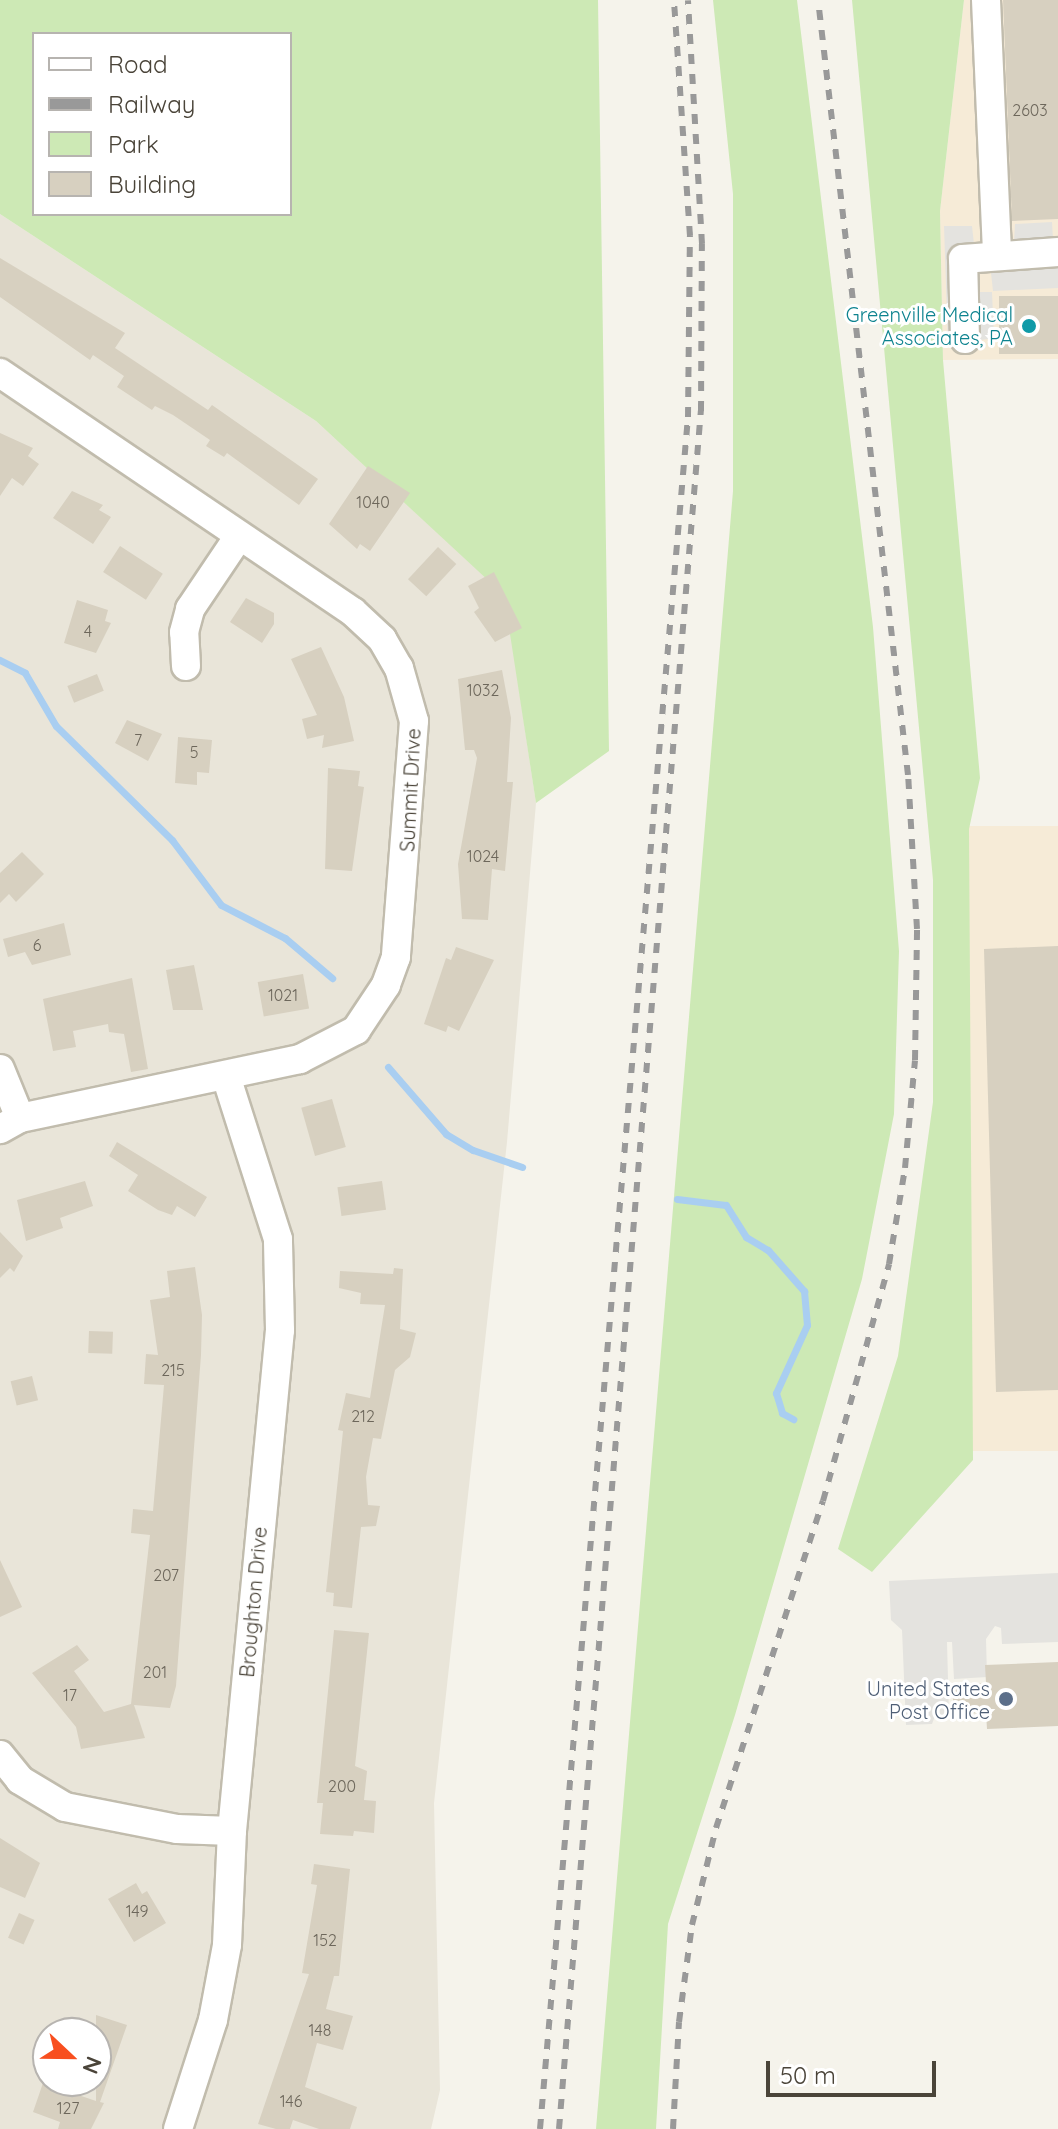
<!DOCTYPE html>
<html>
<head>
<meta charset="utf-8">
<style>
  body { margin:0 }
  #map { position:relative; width:1058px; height:2129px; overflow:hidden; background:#f5f3eb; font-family:Quicksand,sans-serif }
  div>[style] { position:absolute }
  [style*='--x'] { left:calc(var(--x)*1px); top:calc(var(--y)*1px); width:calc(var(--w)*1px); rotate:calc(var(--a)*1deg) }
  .residential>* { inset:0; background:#e9e5d9 }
  .commercial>* { inset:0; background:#f6ebd7; transform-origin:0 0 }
  .green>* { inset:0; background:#cde9b5 }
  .parking>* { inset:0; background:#e4e3df }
  .stream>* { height:7px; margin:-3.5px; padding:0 3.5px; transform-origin:3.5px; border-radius:3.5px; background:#a9cef1 }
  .building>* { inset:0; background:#d7d0c0; transform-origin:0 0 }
  .roads { filter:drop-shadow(2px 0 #c1bcad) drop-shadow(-2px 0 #c1bcad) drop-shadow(0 2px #c1bcad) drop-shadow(0 -2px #c1bcad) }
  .minor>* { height:28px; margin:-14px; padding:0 14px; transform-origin:14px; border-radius:14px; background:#fff }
  .rail>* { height:6px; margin-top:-3px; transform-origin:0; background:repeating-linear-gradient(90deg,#999 0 10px,transparent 0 20px) }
  .dots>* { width:22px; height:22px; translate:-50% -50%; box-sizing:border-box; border:4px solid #fff; border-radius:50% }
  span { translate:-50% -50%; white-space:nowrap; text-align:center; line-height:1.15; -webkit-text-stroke:6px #fff; paint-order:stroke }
  .number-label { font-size:16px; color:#6d675b }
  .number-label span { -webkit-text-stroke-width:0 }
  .culture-label { font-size:20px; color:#0d838f }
  .right { translate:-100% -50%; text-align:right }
  .street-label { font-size:20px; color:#4a4439 }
  .service-label { font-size:20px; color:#4e5e75 }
  .legend { position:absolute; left:32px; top:32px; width:260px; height:184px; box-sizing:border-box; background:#fff; border:2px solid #b7b4b0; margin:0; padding:10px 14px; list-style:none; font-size:24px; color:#4a4439 }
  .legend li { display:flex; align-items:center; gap:16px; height:40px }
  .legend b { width:40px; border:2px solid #b7b4b0 }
  .north { position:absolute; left:32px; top:2017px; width:80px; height:80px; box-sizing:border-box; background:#fff; border:2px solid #b7b4b0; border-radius:50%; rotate:112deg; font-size:22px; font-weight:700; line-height:32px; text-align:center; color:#4a4439 }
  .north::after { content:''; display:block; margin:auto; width:28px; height:36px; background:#f84f1f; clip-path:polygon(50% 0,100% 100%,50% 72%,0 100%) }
  .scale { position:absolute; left:766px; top:2061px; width:170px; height:36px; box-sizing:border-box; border:4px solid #4a4439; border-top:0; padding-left:10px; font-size:24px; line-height:28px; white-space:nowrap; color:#4a4439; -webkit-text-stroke:6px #fff; paint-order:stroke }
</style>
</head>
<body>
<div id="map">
  <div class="residential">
    <div style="clip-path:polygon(evenodd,0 214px,316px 421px,505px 595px,536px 803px,507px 1142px,434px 1803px,440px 2090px,431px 2129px,0 2129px,0 214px,48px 2033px,96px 2033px,96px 2081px,48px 2081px,48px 2033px)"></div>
  </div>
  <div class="commercial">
    <div style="clip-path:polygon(964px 0,1058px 0,1058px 359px,943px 360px,940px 211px)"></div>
    <div style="left:1058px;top:826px;width:625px;height:89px;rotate:90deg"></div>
  </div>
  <div class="green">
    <div style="clip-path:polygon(evenodd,0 0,598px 0,609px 751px,536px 803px,504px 595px,316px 421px,0 214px,0 0,34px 34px,290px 34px,290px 214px,34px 214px,34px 34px)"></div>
    <div style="clip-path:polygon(713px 0,797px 0,873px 627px,899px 951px,894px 1114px,862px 1279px,735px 1715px,668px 1924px,656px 2129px,596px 2129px,733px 491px,733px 194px)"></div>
    <div style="clip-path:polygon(852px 0,964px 0,940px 211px,943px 360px,980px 778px,969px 829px,973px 1460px,872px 1572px,838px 1549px,898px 1356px,933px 1102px,933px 880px)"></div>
  </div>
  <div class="parking">
    <div style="clip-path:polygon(1052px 222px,1053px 239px,1058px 242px,1058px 288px,993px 291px,991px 273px,976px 272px,975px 292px,992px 292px,994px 338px,948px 345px,944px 226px,972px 226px,974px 244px,1014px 242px,1015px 224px)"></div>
    <div style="clip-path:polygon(1058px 1573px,1058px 1642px,1002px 1644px,1001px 1628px,995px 1626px,986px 1639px,987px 1677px,954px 1679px,952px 1642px,947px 1642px,949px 1716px,935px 1716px,932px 1724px,906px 1725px,902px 1630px,891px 1620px,889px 1581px)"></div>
  </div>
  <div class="stream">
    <div style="--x:0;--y:660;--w:28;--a:27"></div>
    <div style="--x:25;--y:673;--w:61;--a:59.7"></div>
    <div style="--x:56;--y:726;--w:163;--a:44.5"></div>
    <div style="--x:172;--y:840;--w:81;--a:53"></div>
    <div style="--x:221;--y:905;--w:72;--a:27.3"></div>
    <div style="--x:285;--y:938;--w:62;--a:40.4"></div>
    <div style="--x:388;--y:1067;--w:89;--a:49.1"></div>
    <div style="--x:446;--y:1134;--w:31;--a:31"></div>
    <div style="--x:473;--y:1150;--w:52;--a:19.1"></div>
    <div style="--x:677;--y:1199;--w:49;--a:7"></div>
    <div style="--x:726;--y:1205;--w:38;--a:58"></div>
    <div style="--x:746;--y:1237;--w:26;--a:31"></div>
    <div style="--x:768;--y:1250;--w:55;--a:48.7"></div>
    <div style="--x:804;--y:1291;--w:34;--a:85"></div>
    <div style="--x:807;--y:1325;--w:75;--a:114.5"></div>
    <div style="--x:776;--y:1393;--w:21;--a:73"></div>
    <div style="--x:782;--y:1413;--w:13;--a:29"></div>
  </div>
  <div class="building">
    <div style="clip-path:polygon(1003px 0,1058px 0,1058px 219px,1012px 221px)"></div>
    <div style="clip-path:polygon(0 258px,125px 333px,115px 348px,208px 410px,212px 405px,318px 479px,299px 505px,227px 453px,224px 457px,206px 446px,210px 440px,173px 415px,155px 406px,152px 410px,117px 387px,124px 376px,93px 355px,90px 360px,0 297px)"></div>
    <div style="left:1058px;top:296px;width:58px;height:59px;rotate:90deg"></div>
    <div style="clip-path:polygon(0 433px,33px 448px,28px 456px,39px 464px,23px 486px,12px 478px,0 496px)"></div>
    <div style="clip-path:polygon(368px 466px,410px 493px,370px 551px,360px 544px,357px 549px,329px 524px)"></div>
    <div style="clip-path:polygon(72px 491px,103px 505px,99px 510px,111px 517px,93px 544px,53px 518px)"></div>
    <div style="left:120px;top:546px;width:51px;height:31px;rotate:33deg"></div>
    <div style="left:438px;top:547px;width:25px;height:44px;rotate:43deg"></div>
    <div style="clip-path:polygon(494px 572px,522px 628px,495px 642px,474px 612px,479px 608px,468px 586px)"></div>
    <div style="clip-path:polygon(246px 598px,274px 613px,274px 624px,262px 643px,230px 622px)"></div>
    <div style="clip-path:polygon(77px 600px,108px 610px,105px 621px,111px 623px,96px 653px,64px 643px)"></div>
    <div style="clip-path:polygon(321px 647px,344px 697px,354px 741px,322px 748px,324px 735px,307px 739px,302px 719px,317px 715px,291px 659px)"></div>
    <div style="clip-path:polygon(502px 670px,511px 718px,507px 782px,513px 782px,505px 871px,492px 869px,488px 920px,462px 919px,458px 864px,477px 758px,474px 750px,465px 750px,458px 679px)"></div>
    <div style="left:97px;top:674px;width:18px;height:32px;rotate:68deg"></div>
    <div style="clip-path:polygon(127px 720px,162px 734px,148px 761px,115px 743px)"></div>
    <div style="clip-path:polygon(178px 737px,212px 740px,209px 773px,197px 772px,197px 785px,175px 783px)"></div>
    <div style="clip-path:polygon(328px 768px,360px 771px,358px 786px,364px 787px,352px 871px,325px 869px)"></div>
    <div style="clip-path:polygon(22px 852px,44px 874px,16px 902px,9px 894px,0 903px,0 873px)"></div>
    <div style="clip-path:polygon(64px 923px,71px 955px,32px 965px,25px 952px,8px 957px,3px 939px)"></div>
    <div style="clip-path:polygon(1058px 946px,1058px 1390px,996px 1392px,984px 949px)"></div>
    <div style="clip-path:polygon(456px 947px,494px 960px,459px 1031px,448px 1026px,446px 1032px,424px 1024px,446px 958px,451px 960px)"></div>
    <div style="clip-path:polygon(194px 965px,203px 1010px,173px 1010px,166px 970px)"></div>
    <div style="left:303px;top:974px;width:35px;height:46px;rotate:80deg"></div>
    <div style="clip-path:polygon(132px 978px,148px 1069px,131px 1072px,124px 1034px,109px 1032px,108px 1024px,73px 1031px,76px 1047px,53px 1051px,43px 999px)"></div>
    <div style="left:332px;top:1099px;width:50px;height:32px;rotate:74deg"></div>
    <div style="clip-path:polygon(117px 1142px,207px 1197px,195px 1217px,177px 1206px,172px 1215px,158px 1210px,128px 1191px,138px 1175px,109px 1156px)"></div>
    <div style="clip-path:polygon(85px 1181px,93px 1206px,60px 1218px,63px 1228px,26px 1241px,17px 1200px)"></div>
    <div style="left:382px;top:1181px;width:29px;height:45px;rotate:82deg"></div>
    <div style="clip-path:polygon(0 1232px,23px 1256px,14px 1272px,10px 1268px,0 1278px)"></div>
    <div style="clip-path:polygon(195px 1267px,202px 1315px,201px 1355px,176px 1686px,170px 1708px,134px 1705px,145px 1738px,81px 1749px,76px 1727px,32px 1673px,77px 1645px,89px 1660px,74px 1671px,104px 1712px,131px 1704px,150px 1535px,131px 1533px,133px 1509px,153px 1511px,164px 1385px,144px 1384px,146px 1354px,158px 1355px,150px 1300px,170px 1297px,167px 1271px)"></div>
    <div style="clip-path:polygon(394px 1268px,403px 1269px,400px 1329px,416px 1333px,410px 1357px,395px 1370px,381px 1439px,373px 1438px,366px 1477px,368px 1505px,380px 1506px,376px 1526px,361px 1527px,352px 1608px,333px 1606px,334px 1593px,326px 1592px,343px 1431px,338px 1430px,346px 1393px,370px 1398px,385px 1305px,360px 1304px,361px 1293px,339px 1288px,340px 1271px,393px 1274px)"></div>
    <div style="left:89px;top:1331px;width:24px;height:22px;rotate:2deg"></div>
    <div style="left:32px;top:1376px;width:25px;height:22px;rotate:76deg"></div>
    <div style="clip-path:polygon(0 1560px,22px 1607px,0 1617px)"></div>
    <div style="clip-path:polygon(334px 1630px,369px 1633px,355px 1766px,367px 1771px,364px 1800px,376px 1801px,374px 1833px,354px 1831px,353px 1836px,320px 1834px,323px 1803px,317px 1803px)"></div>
    <div style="clip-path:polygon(1058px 1662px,1058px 1726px,987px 1729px,986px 1713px,954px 1714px,952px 1685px,986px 1683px,985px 1665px)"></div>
    <div style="clip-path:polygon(0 1838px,40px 1863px,25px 1898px,0 1887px)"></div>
    <div style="clip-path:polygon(314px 1864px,350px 1869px,339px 1976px,334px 1976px,326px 2009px,353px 2016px,343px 2050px,317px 2043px,305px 2087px,357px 2107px,350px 2129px,319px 2129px,293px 2120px,290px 2129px,276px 2129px,258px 2124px,309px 1974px,302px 1973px,317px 1885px,311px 1884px)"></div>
    <div style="clip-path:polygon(136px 1883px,142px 1894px,147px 1891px,166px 1923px,134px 1942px,108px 1899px)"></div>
    <div style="left:19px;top:1913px;width:17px;height:27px;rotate:24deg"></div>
    <div style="clip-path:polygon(96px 2015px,127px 2025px,100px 2102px,104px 2103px,91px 2129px,58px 2129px,60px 2122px,33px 2112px,43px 2083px,96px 2101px)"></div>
  </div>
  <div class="roads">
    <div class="minor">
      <div style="--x:986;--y:0;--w:256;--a:87.5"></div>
      <div style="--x:965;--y:339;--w:80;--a:-91.4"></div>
      <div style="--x:963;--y:259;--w:95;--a:-4.2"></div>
      <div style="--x:0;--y:373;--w:426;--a:34.1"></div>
      <div style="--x:353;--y:612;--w:40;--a:43"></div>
      <div style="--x:382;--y:639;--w:34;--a:60"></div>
      <div style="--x:399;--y:668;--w:55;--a:74.2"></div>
      <div style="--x:414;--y:721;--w:237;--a:94.4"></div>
      <div style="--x:396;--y:957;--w:30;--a:110"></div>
      <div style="--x:386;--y:985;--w:54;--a:123.7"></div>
      <div style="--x:356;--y:1030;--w:63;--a:152.6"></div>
      <div style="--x:300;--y:1059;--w:286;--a:168.1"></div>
      <div style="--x:20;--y:1118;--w:23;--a:151"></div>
      <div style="--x:186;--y:666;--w:34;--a:-93"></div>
      <div style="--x:184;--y:632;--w:24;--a:-75"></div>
      <div style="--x:190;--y:609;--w:88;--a:-56.1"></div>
      <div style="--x:0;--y:1069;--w:53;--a:67.8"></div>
      <div style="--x:0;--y:1755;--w:32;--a:51"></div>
      <div style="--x:20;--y:1780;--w:52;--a:31"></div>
      <div style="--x:65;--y:1807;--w:114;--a:11.1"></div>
      <div style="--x:177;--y:1829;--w:55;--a:2.1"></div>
      <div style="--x:178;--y:2129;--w:114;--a:-72.2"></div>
      <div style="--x:213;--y:2020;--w:76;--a:-79.4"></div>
      <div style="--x:227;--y:1945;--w:114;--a:-87.5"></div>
      <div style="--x:232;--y:1831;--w:503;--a:-84.53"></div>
      <div style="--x:280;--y:1330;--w:91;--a:-91.3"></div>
      <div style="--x:278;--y:1239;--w:171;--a:-107.7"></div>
    </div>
  </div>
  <div class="rail">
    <div style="--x:540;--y:2129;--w:1718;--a:-85.06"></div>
    <div style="--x:688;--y:417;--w:181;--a:-89.4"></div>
    <div style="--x:690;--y:236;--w:237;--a:-93.9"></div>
    <div style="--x:559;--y:2129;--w:1724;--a:-85.28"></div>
    <div style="--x:701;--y:411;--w:167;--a:-89.7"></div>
    <div style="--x:702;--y:244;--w:244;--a:-93.3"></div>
    <div style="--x:673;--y:2129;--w:107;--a:-86.8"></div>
    <div style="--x:679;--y:2022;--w:98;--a:-82.4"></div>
    <div style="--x:692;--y:1925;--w:100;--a:-76.1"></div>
    <div style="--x:716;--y:1828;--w:344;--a:-71.9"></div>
    <div style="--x:823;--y:1501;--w:246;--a:-74.4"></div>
    <div style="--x:889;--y:1264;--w:97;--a:-80.5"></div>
    <div style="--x:905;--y:1168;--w:108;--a:-84.7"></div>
    <div style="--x:915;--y:1060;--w:131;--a:-89.1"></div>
    <div style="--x:917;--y:929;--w:154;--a:-93.3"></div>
    <div style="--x:908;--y:775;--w:780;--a:-96.62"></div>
  </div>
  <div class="dots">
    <div style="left:1029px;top:326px;background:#0f9aa8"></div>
    <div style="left:1006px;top:1699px;background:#5c6f8a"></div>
  </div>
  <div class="number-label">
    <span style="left:1030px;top:110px">2603</span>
    <span style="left:373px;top:502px">1040</span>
    <span style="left:88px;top:631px">4</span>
    <span style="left:483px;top:690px">1032</span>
    <span style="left:138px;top:740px">7</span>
    <span style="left:194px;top:752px">5</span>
    <span style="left:483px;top:856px">1024</span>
    <span style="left:37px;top:945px">6</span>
    <span style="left:283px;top:995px">1021</span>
    <span style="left:173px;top:1370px">215</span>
    <span style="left:363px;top:1416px">212</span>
    <span style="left:166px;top:1575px">207</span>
    <span style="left:155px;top:1672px">201</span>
    <span style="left:70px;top:1695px">17</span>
    <span style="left:342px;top:1786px">200</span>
    <span style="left:137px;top:1911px">149</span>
    <span style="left:325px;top:1940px">152</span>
    <span style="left:320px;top:2030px">148</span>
    <span style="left:291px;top:2101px">146</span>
    <span style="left:68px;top:2108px">127</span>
  </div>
  <div class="culture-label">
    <span class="right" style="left:1013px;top:326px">Greenville Medical<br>Associates, PA</span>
  </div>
  <div class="street-label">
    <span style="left:410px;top:790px;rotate:-87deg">Summit Drive</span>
    <span style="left:253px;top:1602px;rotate:-85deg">Broughton Drive</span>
  </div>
  <div class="service-label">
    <span class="right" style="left:990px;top:1700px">United States<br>Post Office</span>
  </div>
  <ul class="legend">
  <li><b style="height:10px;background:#fff"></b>Road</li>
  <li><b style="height:10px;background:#999"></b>Railway</li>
  <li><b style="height:22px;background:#cde9b5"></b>Park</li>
  <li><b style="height:22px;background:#d7d0c0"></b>Building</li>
  </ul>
  <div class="north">N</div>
  <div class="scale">50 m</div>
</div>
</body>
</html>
